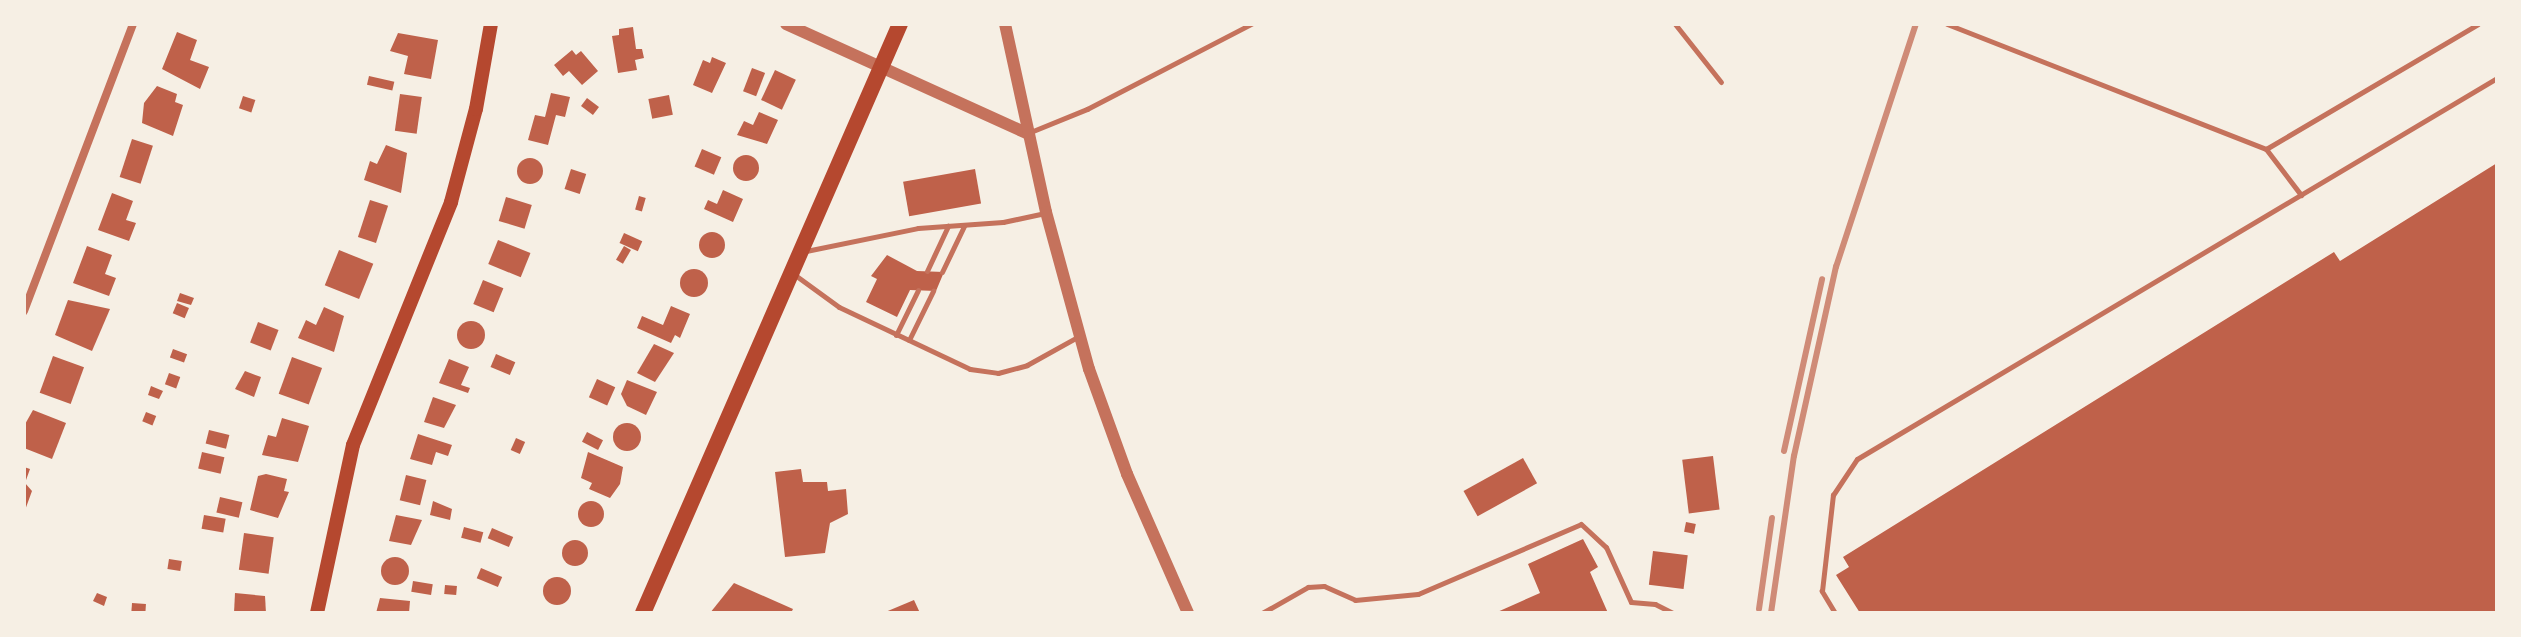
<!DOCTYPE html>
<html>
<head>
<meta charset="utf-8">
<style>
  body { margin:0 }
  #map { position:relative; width:2521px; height:637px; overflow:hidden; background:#f6efe4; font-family:"Playfair Display",serif }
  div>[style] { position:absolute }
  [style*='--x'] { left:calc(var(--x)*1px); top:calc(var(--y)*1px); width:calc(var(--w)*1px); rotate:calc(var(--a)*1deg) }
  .building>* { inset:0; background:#bf614a; transform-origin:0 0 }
  .round { border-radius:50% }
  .service>* { height:5px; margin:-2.5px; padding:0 2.5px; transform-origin:2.5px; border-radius:2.5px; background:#c5725c }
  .minor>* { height:8px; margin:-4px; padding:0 4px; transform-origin:4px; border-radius:4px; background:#c5725c }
  .tertiary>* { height:12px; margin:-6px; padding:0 6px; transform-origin:6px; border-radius:6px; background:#c5725c }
  .secondary>* { height:14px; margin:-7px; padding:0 7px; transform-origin:7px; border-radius:7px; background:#b5482f }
  .primary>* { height:16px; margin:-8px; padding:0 8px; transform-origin:8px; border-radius:8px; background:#b5482f }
  .rail>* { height:6px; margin:-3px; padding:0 3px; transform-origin:3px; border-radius:3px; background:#cf8b77 }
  span { translate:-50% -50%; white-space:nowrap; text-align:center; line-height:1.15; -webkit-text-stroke:8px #f6efe4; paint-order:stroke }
  .frame { position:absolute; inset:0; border:26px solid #f6efe4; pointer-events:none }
</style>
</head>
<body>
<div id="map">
  <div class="building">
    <div style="clip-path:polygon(633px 27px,636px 49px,642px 49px,644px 58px,635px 60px,637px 70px,618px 73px,612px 36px,619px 35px,619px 29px)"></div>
    <div style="clip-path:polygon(177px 32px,197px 40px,190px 60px,209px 67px,200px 89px,162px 69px)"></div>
    <div style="clip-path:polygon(398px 33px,438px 40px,431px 79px,404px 74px,408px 56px,390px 51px)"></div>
    <div style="clip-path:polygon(572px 50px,576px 55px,581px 51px,598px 71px,582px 85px,569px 71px,563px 76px,554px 65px)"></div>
    <div style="clip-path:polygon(712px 57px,726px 63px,712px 93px,693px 85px,703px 60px,710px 63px)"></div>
    <div style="left:752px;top:68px;width:14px;height:25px;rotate:21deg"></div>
    <div style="left:775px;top:70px;width:23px;height:33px;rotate:25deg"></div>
    <div style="left:369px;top:76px;width:26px;height:9px;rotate:13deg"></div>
    <div style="clip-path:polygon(157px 86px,177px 94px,175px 102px,183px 105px,173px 136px,142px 123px,144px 103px)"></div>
    <div style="clip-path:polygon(551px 93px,570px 97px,565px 117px,556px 115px,548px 145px,528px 140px,535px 115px,545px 117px)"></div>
    <div style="left:400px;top:94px;width:22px;height:37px;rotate:8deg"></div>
    <div style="left:669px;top:95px;width:20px;height:21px;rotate:79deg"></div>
    <div style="left:243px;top:96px;width:13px;height:13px;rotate:18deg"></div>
    <div style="left:587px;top:98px;width:15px;height:10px;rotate:37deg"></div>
    <div style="clip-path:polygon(759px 112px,778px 120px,767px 144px,737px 135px,744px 121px,753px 125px)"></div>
    <div style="left:132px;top:139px;width:22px;height:40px;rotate:18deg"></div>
    <div style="clip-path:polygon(386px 145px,407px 153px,401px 193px,364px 180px,370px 161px,377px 164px)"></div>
    <div style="left:702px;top:149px;width:21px;height:19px;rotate:23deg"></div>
    <div class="round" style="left:733px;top:155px;width:26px;height:26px"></div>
    <div class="round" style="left:517px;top:158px;width:26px;height:26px"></div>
    <div style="clip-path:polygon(2497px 163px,2497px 613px,1860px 613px,1836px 575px,1849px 567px,1843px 557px,2334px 252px,2340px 261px)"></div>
    <div style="left:571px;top:169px;width:16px;height:21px;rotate:18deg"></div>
    <div style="left:975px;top:169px;width:35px;height:73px;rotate:80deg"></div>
    <div style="clip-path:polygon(723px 190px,743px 199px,733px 222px,704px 209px,708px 200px,717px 204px)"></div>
    <div style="clip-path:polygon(112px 193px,133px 201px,126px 220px,136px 223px,129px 241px,98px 230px)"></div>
    <div style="left:639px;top:196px;width:7px;height:14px;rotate:16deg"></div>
    <div style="left:506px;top:197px;width:27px;height:25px;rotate:17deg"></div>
    <div style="left:370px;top:200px;width:19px;height:39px;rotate:18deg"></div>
    <div class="round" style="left:699px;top:232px;width:26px;height:26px"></div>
    <div style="left:624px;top:233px;width:20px;height:11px;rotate:24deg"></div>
    <div style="left:498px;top:240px;width:35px;height:26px;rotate:22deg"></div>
    <div style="clip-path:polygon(87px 246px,112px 255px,105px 274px,116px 278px,109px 296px,73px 283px)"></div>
    <div style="left:624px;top:246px;width:8px;height:16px;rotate:30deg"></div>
    <div style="left:339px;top:250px;width:37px;height:38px;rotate:22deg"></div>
    <div style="clip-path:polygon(887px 255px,917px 271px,944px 272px,936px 291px,910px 290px,897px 317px,866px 302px,877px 279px,871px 276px)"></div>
    <div class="round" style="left:680px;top:269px;width:28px;height:28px"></div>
    <div style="left:483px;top:280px;width:22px;height:26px;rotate:22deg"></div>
    <div style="clip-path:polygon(180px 293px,194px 298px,191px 305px,177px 301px)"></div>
    <div style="clip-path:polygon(68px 300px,110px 309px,92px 351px,55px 335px)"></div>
    <div style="left:177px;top:303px;width:13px;height:11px;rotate:23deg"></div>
    <div style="clip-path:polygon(671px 306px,690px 314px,680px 338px,675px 335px,671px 343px,637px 328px,642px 316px,663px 325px)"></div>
    <div style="clip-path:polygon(324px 307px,344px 316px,334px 352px,298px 338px,306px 320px,316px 325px)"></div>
    <div class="round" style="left:457px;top:321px;width:28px;height:28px"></div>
    <div style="left:258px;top:322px;width:22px;height:22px;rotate:21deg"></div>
    <div style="clip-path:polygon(654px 344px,674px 353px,655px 382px,637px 373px)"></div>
    <div style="left:173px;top:349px;width:15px;height:9px;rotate:20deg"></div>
    <div style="left:496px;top:354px;width:21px;height:14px;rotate:23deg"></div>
    <div style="left:53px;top:356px;width:33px;height:39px;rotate:20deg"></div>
    <div style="left:292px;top:357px;width:32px;height:39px;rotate:20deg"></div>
    <div style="clip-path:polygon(449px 359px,469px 367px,461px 385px,470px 388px,468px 393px,439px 383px)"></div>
    <div style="clip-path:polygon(245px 371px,261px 377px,254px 397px,235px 389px)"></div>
    <div style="left:169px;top:373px;width:12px;height:12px;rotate:20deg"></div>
    <div style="left:597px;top:379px;width:20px;height:20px;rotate:24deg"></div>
    <div style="clip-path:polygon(627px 380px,657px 392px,646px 415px,627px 406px,621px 394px)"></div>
    <div style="clip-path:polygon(151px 386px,163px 391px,159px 399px,148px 395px)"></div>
    <div style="clip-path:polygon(433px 397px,456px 405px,444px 428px,424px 422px)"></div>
    <div style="clip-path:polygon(33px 410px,66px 423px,52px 459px,24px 448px,24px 426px)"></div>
    <div style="left:146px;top:412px;width:11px;height:10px;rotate:22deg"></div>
    <div style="clip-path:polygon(282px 418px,309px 426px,298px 462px,262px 455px,268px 435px,276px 437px)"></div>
    <div class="round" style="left:613px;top:423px;width:28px;height:28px"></div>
    <div style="left:209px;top:430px;width:21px;height:14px;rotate:14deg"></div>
    <div style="left:587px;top:432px;width:18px;height:11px;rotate:27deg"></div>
    <div style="clip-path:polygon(418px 434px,452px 445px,448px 456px,436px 452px,432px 465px,410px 459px)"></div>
    <div style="left:516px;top:438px;width:10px;height:13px;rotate:24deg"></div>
    <div style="left:202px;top:452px;width:23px;height:17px;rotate:13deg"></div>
    <div style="clip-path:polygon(588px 452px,623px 467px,620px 484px,610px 498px,589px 489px,592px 483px,581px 478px)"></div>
    <div style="left:1713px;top:456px;width:54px;height:31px;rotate:83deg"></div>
    <div style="left:1523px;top:458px;width:29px;height:68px;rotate:61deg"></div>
    <div style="clip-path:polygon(24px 467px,30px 469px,25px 483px,32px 491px,24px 513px)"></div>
    <div style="clip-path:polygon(801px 469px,803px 482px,827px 482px,828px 491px,846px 489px,848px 514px,830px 523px,825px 553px,785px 557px,775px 472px)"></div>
    <div style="clip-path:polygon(266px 474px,287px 479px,284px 491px,289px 492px,278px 518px,250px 510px,258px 476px)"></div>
    <div style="left:406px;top:475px;width:21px;height:26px;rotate:14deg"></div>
    <div style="left:220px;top:497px;width:23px;height:16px;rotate:13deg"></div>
    <div class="round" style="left:578px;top:501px;width:26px;height:26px"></div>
    <div style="clip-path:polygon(433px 501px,452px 509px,450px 520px,430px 515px)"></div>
    <div style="left:204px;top:515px;width:22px;height:14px;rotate:10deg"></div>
    <div style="clip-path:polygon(396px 515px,422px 520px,411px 545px,389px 541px)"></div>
    <div style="left:1686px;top:522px;width:10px;height:10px;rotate:11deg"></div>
    <div style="left:464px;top:527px;width:20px;height:11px;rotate:15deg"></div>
    <div style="left:492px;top:528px;width:23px;height:11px;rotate:23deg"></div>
    <div style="left:244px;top:533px;width:30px;height:37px;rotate:8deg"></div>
    <div style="clip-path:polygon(1583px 539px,1598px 567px,1590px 572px,1608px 613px,1495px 613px,1540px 593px,1528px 564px)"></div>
    <div class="round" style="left:562px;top:540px;width:26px;height:26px"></div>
    <div style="left:1653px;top:551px;width:35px;height:34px;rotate:7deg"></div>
    <div class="round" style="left:381px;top:557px;width:28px;height:28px"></div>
    <div style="left:169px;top:559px;width:13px;height:10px;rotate:9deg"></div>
    <div style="left:481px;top:568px;width:23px;height:11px;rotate:23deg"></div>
    <div class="round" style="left:543px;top:577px;width:28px;height:28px"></div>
    <div style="left:413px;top:581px;width:20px;height:11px;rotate:9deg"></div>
    <div style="clip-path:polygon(734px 583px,793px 609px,791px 613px,710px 613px)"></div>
    <div style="left:445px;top:585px;width:12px;height:9px;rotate:5deg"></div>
    <div style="clip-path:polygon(97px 593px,107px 597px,104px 606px,93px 601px)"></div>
    <div style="clip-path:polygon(235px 593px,265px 596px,266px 613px,234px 613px)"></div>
    <div style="clip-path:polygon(380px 598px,410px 601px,409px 613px,376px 613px)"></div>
    <div style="clip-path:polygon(914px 600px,920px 613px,883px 613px)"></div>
    <div style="left:132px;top:603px;width:14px;height:8px;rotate:4deg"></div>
  </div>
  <div class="service">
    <div style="--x:1675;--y:24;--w:74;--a:51.6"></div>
    <div style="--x:1947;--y:24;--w:343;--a:21.4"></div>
    <div style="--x:2266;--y:149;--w:58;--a:52.7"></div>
    <div style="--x:1028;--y:133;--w:64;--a:-22.1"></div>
    <div style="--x:1087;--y:109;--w:185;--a:-27.4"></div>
    <div style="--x:2266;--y:149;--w:246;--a:-30.5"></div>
    <div style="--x:806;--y:251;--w:114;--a:-11.6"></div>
    <div style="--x:918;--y:228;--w:85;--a:-4"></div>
    <div style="--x:1003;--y:222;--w:43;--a:-12.1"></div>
    <div style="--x:927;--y:271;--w:50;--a:-65"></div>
    <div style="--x:942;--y:272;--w:51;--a:-64.4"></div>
    <div style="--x:795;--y:275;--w:54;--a:36"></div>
    <div style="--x:839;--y:307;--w:145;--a:25.3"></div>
    <div style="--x:970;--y:369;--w:28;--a:8"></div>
    <div style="--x:998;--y:373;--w:30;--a:-15"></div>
    <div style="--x:1027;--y:365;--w:60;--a:-29.1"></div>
    <div style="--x:896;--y:335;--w:50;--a:-63.9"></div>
    <div style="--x:909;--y:340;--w:55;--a:-63.9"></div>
    <div style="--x:1262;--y:613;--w:53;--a:-29.5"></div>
    <div style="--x:1308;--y:587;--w:16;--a:-4"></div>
    <div style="--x:1324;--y:586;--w:34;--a:24"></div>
    <div style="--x:1355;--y:600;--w:63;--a:-5.4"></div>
    <div style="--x:1418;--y:594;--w:177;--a:-23.2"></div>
    <div style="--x:1581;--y:524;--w:34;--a:43"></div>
    <div style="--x:1606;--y:547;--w:60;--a:65.6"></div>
    <div style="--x:1631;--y:602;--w:24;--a:5"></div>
    <div style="--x:1655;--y:604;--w:20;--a:27"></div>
    <div style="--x:1835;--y:613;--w:26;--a:-121"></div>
    <div style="--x:1822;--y:591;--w:97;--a:-83.5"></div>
    <div style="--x:1833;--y:495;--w:43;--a:-56.3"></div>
    <div style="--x:1857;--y:459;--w:745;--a:-30.77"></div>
  </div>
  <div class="minor">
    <div style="--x:24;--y:311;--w:307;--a:-69.2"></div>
  </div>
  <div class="tertiary">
    <div style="--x:786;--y:24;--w:266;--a:24.4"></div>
    <div style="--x:1005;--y:24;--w:192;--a:77.7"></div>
    <div style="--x:1046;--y:212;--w:163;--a:74.7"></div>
    <div style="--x:1089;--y:369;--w:112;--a:70.1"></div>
    <div style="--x:1127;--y:474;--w:152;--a:66.3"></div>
  </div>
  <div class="secondary">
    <div style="--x:317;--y:613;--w:172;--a:-77.9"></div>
    <div style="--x:353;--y:445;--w:262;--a:-68"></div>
    <div style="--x:451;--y:202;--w:96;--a:-75"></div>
    <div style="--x:476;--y:109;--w:86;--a:-80"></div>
  </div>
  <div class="primary">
    <div style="--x:643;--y:613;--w:643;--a:-66.43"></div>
  </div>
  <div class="rail">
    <div style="--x:1784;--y:451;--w:176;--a:-77.5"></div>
    <div style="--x:1759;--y:609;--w:92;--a:-81.9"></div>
    <div style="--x:1771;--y:613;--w:159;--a:-81.7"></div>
    <div style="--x:1794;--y:456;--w:194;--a:-77.5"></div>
    <div style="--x:1836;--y:267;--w:256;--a:-71.8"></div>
  </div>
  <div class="frame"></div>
</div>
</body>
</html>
